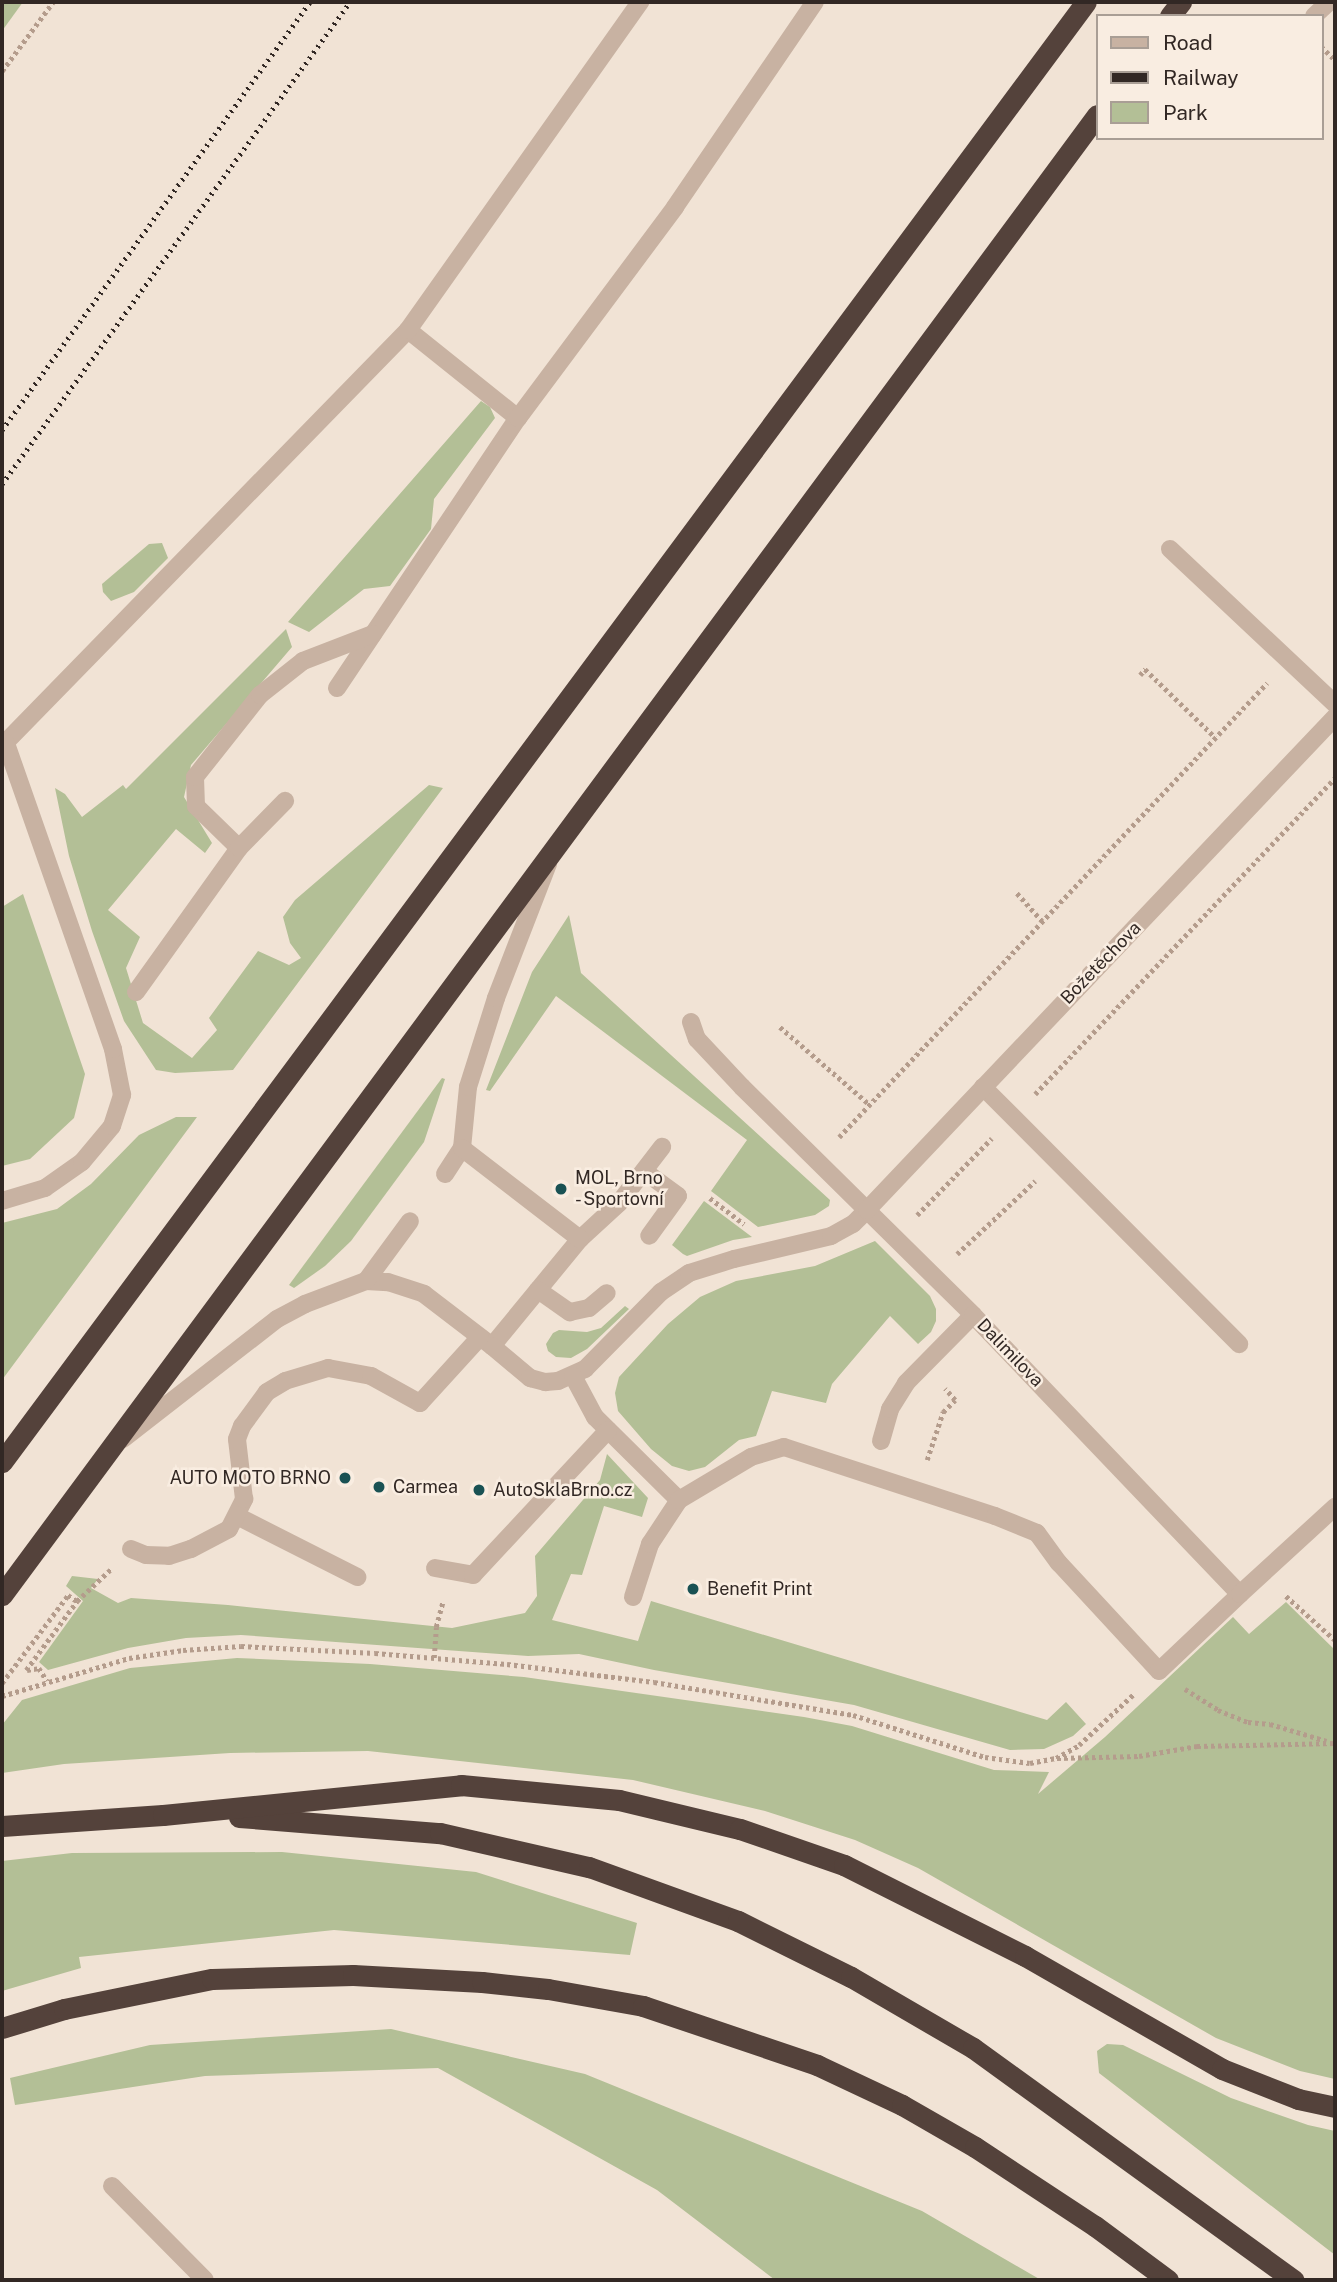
<!DOCTYPE html>
<html>
<head>
<meta charset="utf-8">
<style>
  body { margin:0 }
  #map { position:relative; width:1337px; height:2282px; overflow:hidden; background:#f1e3d5; font-family:"Public Sans",sans-serif }
  div>[style] { position:absolute }
  [style*='--x'] { left:calc(var(--x)*1px); top:calc(var(--y)*1px); width:calc(var(--w)*1px); rotate:calc(var(--a)*1deg) }
  .green>* { inset:0; background:#b3bf96 }
  .path>* { height:4.5px; margin-top:-2.25px; transform-origin:0; background:repeating-linear-gradient(90deg,#b49c8c 0 3.5px,transparent 0 7px) }
  .lane>* { height:18px; margin:-9px; padding:0 9px; transform-origin:9px; border-radius:9px; background:#c8b2a2 }
  .street>* { height:18px; margin:-9px; padding:0 9px; transform-origin:9px; border-radius:9px; background:#c8b2a2 }
  .highway>* { height:21px; margin:-10.5px; padding:0 10.5px; transform-origin:10.5px; border-radius:10.5px; background:#54423b }
  .rail>* { height:5px; margin-top:-2.5px; transform-origin:0; background:repeating-linear-gradient(90deg,#322824 0 2px,transparent 0 7px) }
  .dots>* { width:19px; height:19px; translate:-50% -50%; box-sizing:border-box; border:4px solid #f9ede1; border-radius:50% }
  span { translate:-50% -50%; white-space:nowrap; text-align:center; line-height:1.15; -webkit-text-stroke:5px #f9ede1; paint-order:stroke }
  .street-label { font-size:18px; color:#322824 }
  .poi-label { font-size:18px; color:#322824 }
  .left { translate:0 -50%; text-align:left }
  .right { translate:-100% -50%; text-align:right }
  .frame { position:absolute; inset:0; border:4px solid #322824; pointer-events:none }
  .legend { position:absolute; left:1096px; top:14px; width:228px; height:126px; box-sizing:border-box; background:#f9ede1; border:2px solid #a99e95; margin:0; padding:9px 12px; list-style:none; font-size:21px; color:#322824 }
  .legend li { display:flex; align-items:center; gap:14px; height:35px }
  .legend b { width:35px; border:2px solid #a99e95 }
</style>
</head>
<body>
<div id="map">
  <div class="green">
    <div style="clip-path:polygon(2px 2px,23px 2px,2px 31px)"></div>
    <div style="clip-path:polygon(481px 401px,490px 407px,495px 418px,434px 499px,431px 529px,390px 586px,364px 589px,309px 632px,288px 622px)"></div>
    <div style="clip-path:polygon(162px 543px,168px 558px,134px 592px,111px 601px,103px 592px,102px 584px,149px 544px)"></div>
    <div style="clip-path:polygon(286px 629px,292px 647px,191px 765px,184px 797px,212px 843px,205px 853px,176px 829px,108px 910px,140px 937px,126px 968px,143px 1023px,192px 1058px,217px 1030px,209px 1018px,258px 951px,289px 965px,301px 958px,290px 943px,283px 917px,295px 900px,429px 785px,443px 788px,233px 1070px,175px 1073px,156px 1070px,124px 1021px,92px 931px,69px 856px,55px 788px,65px 794px,82px 817px,123px 785px,126px 789px)"></div>
    <div style="clip-path:polygon(23px 894px,85px 1074px,74px 1118px,30px 1159px,2px 1166px,2px 907px)"></div>
    <div style="clip-path:polygon(569px 915px,581px 973px,830px 1200px,829px 1206px,815px 1215px,758px 1227px,711px 1191px,747px 1140px,556px 996px,490px 1091px,486px 1090px,532px 972px)"></div>
    <div style="clip-path:polygon(442px 1078px,445px 1079px,424px 1142px,351px 1241px,325px 1266px,294px 1288px,289px 1285px)"></div>
    <div style="clip-path:polygon(176px 1117px,197px 1117px,2px 1380px,2px 1223px,57px 1209px,91px 1184px,139px 1135px)"></div>
    <div style="clip-path:polygon(704px 1201px,752px 1237px,733px 1240px,687px 1256px,683px 1254px,672px 1245px)"></div>
    <div style="clip-path:polygon(875px 1241px,930px 1296px,936px 1309px,936px 1321px,931px 1332px,918px 1344px,890px 1316px,832px 1384px,826px 1403px,772px 1391px,756px 1436px,739px 1440px,705px 1467px,689px 1471px,672px 1466px,651px 1449px,618px 1411px,615px 1393px,619px 1377px,668px 1324px,700px 1297px,736px 1281px,815px 1266px)"></div>
    <div style="clip-path:polygon(625px 1306px,629px 1309px,587px 1349px,571px 1358px,556px 1357px,548px 1351px,546px 1344px,553px 1333px,559px 1330px,587px 1332px,601px 1328px)"></div>
    <div style="clip-path:polygon(607px 1454px,648px 1498px,642px 1517px,604px 1506px,582px 1575px,571px 1574px,552px 1620px,638px 1641px,651px 1601px,1047px 1720px,1066px 1702px,1086px 1724px,1073px 1736px,1044px 1749px,1010px 1750px,854px 1705px,654px 1670px,579px 1654px,528px 1656px,241px 1635px,186px 1638px,128px 1648px,48px 1670px,39px 1662px,83px 1601px,66px 1586px,72px 1576px,98px 1579px,91px 1588px,118px 1603px,131px 1598px,228px 1605px,452px 1628px,525px 1613px,537px 1596px,535px 1556px,600px 1480px)"></div>
    <div style="clip-path:polygon(1286px 1602px,1335px 1650px,1335px 2079px,1300px 2071px,1216px 2038px,918px 1868px,855px 1840px,765px 1811px,633px 1780px,368px 1751px,230px 1753px,64px 1764px,2px 1773px,2px 1725px,22px 1700px,130px 1668px,237px 1658px,370px 1664px,524px 1677px,804px 1717px,852px 1726px,994px 1770px,1049px 1772px,1038px 1794px,1105px 1737px,1233px 1617px,1249px 1634px)"></div>
    <div style="clip-path:polygon(282px 1852px,476px 1872px,637px 1923px,630px 1955px,334px 1930px,79px 1957px,81px 1968px,2px 1991px,2px 1861px,72px 1853px)"></div>
    <div style="clip-path:polygon(391px 2029px,585px 2074px,922px 2211px,1041px 2280px,775px 2280px,657px 2190px,438px 2068px,205px 2076px,15px 2105px,10px 2078px,150px 2045px)"></div>
    <div style="clip-path:polygon(1107px 2044px,1123px 2045px,1231px 2098px,1308px 2125px,1335px 2131px,1335px 2255px,1099px 2073px,1097px 2051px)"></div>
  </div>
  <div class="path">
    <div style="--x:1321;--y:46;--w:20;--a:45"></div>
    <div style="--x:2;--y:71;--w:86;--a:-53.5"></div>
    <div style="--x:1140;--y:675;--w:8;--a:-50"></div>
    <div style="--x:1145;--y:669;--w:98;--a:44.2"></div>
    <div style="--x:1017;--y:893;--w:38;--a:48"></div>
    <div style="--x:780;--y:1027;--w:118;--a:40.9"></div>
    <div style="--x:1035;--y:1094;--w:436;--a:-46.5"></div>
    <div style="--x:839;--y:1137;--w:624;--a:-46.69"></div>
    <div style="--x:710;--y:1198;--w:43;--a:37.4"></div>
    <div style="--x:917;--y:1215;--w:107;--a:-45.8"></div>
    <div style="--x:957;--y:1254;--w:107;--a:-43.1"></div>
    <div style="--x:927;--y:1460;--w:51;--a:-71.6"></div>
    <div style="--x:943;--y:1412;--w:17;--a:-45"></div>
    <div style="--x:955;--y:1400;--w:15;--a:-132"></div>
    <div style="--x:1286;--y:1596;--w:66;--a:41.9"></div>
    <div style="--x:434;--y:1658;--w:31;--a:-86"></div>
    <div style="--x:436;--y:1627;--w:27;--a:-75"></div>
    <div style="--x:26;--y:1670;--w:86;--a:-53.5"></div>
    <div style="--x:77;--y:1601;--w:47;--a:-43.3"></div>
    <div style="--x:27;--y:1670;--w:12;--a:-9"></div>
    <div style="--x:39;--y:1668;--w:15;--a:58"></div>
    <div style="--x:2;--y:1683;--w:110;--a:-53.1"></div>
    <div style="--x:68;--y:1595;--w:11;--a:34"></div>
    <div style="--x:1185;--y:1689;--w:39;--a:32"></div>
    <div style="--x:1218;--y:1710;--w:32;--a:22"></div>
    <div style="--x:1248;--y:1722;--w:22;--a:5"></div>
    <div style="--x:1270;--y:1724;--w:59;--a:16.6"></div>
    <div style="--x:2;--y:1696;--w:133;--a:-16.7"></div>
    <div style="--x:129;--y:1658;--w:55;--a:-8.4"></div>
    <div style="--x:183;--y:1650;--w:58;--a:-3.9"></div>
    <div style="--x:241;--y:1646;--w:134;--a:3"></div>
    <div style="--x:375;--y:1653;--w:132;--a:4.8"></div>
    <div style="--x:507;--y:1664;--w:148;--a:7"></div>
    <div style="--x:654;--y:1682;--w:202;--a:9.4"></div>
    <div style="--x:853;--y:1715;--w:139;--a:17.7"></div>
    <div style="--x:985;--y:1757;--w:45;--a:7.6"></div>
    <div style="--x:1030;--y:1763;--w:26;--a:-11"></div>
    <div style="--x:1056;--y:1758;--w:26;--a:-29"></div>
    <div style="--x:1079;--y:1745;--w:76;--a:-42.9"></div>
    <div style="--x:1057;--y:1758;--w:82;--a:-1.4"></div>
    <div style="--x:1139;--y:1756;--w:59;--a:-9.8"></div>
    <div style="--x:1197;--y:1746;--w:138;--a:-1.2"></div>
  </div>
  <div class="lane">
    <div style="--x:1314;--y:16;--w:21;--a:-43"></div>
    <div style="--x:408;--y:330;--w:141;--a:38.7"></div>
    <div style="--x:1170;--y:549;--w:226;--a:43.2"></div>
    <div style="--x:337;--y:688;--w:325;--a:-56.2"></div>
    <div style="--x:518;--y:418;--w:263;--a:-53.3"></div>
    <div style="--x:675;--y:207;--w:248;--a:-55.7"></div>
    <div style="--x:2;--y:746;--w:581;--a:-45.7"></div>
    <div style="--x:408;--y:330;--w:402;--a:-54.7"></div>
    <div style="--x:239;--y:848;--w:60;--a:-135.7"></div>
    <div style="--x:196;--y:806;--w:29;--a:-92"></div>
    <div style="--x:195;--y:777;--w:105;--a:-51.6"></div>
    <div style="--x:260;--y:695;--w:55;--a:-38.3"></div>
    <div style="--x:303;--y:661;--w:75;--a:-21.1"></div>
    <div style="--x:136;--y:992;--w:177;--a:-54.4"></div>
    <div style="--x:239;--y:848;--w:66;--a:-45.6"></div>
    <div style="--x:983;--y:1087;--w:363;--a:45.1"></div>
    <div style="--x:644;--y:1171;--w:42;--a:36.3"></div>
    <div style="--x:678;--y:1196;--w:49;--a:125.9"></div>
    <div style="--x:445;--y:1174;--w:31;--a:-57"></div>
    <div style="--x:462;--y:1148;--w:61;--a:-84.4"></div>
    <div style="--x:468;--y:1087;--w:93;--a:-72.5"></div>
    <div style="--x:496;--y:998;--w:144;--a:-68.8"></div>
    <div style="--x:2;--y:1201;--w:45;--a:-16.8"></div>
    <div style="--x:45;--y:1188;--w:45;--a:-35.1"></div>
    <div style="--x:82;--y:1162;--w:47;--a:-50.2"></div>
    <div style="--x:112;--y:1126;--w:33;--a:-72"></div>
    <div style="--x:122;--y:1095;--w:47;--a:-101.1"></div>
    <div style="--x:113;--y:1049;--w:324;--a:-109.3"></div>
    <div style="--x:580;--y:1239;--w:53;--a:-42.7"></div>
    <div style="--x:619;--y:1203;--w:71;--a:-52.5"></div>
    <div style="--x:366;--y:1281;--w:22;--a:3"></div>
    <div style="--x:388;--y:1282;--w:38;--a:18"></div>
    <div style="--x:424;--y:1294;--w:86;--a:37.4"></div>
    <div style="--x:492;--y:1346;--w:139;--a:-50.6"></div>
    <div style="--x:580;--y:1239;--w:149;--a:-142.4"></div>
    <div style="--x:538;--y:1290;--w:39;--a:35"></div>
    <div style="--x:570;--y:1312;--w:19;--a:-12"></div>
    <div style="--x:589;--y:1308;--w:23;--a:-40"></div>
    <div style="--x:492;--y:1346;--w:50;--a:40.1"></div>
    <div style="--x:530;--y:1378;--w:16;--a:15"></div>
    <div style="--x:545;--y:1382;--w:13;--a:-4"></div>
    <div style="--x:558;--y:1381;--w:30;--a:-24"></div>
    <div style="--x:585;--y:1369;--w:108;--a:-45.4"></div>
    <div style="--x:661;--y:1292;--w:34;--a:-34"></div>
    <div style="--x:689;--y:1273;--w:47;--a:-17.3"></div>
    <div style="--x:734;--y:1259;--w:100;--a:-13.3"></div>
    <div style="--x:831;--y:1236;--w:25;--a:-29"></div>
    <div style="--x:853;--y:1224;--w:20;--a:-45"></div>
    <div style="--x:573;--y:1376;--w:47;--a:61.8"></div>
    <div style="--x:595;--y:1417;--w:118;--a:44.7"></div>
    <div style="--x:123;--y:1439;--w:195;--a:-37.9"></div>
    <div style="--x:277;--y:1319;--w:32;--a:-28"></div>
    <div style="--x:305;--y:1304;--w:65;--a:-20.7"></div>
    <div style="--x:366;--y:1281;--w:74;--a:-53.7"></div>
    <div style="--x:881;--y:1441;--w:33;--a:-74"></div>
    <div style="--x:890;--y:1409;--w:31;--a:-58"></div>
    <div style="--x:906;--y:1383;--w:95;--a:-45.4"></div>
    <div style="--x:237;--y:1516;--w:135;--a:26.9"></div>
    <div style="--x:131;--y:1549;--w:16;--a:22"></div>
    <div style="--x:146;--y:1555;--w:23;--a:2"></div>
    <div style="--x:169;--y:1556;--w:23;--a:-18"></div>
    <div style="--x:191;--y:1549;--w:43;--a:-27.8"></div>
    <div style="--x:229;--y:1529;--w:34;--a:-63"></div>
    <div style="--x:244;--y:1499;--w:60;--a:-96.7"></div>
    <div style="--x:237;--y:1439;--w:14;--a:-69"></div>
    <div style="--x:242;--y:1426;--w:42;--a:-53.7"></div>
    <div style="--x:267;--y:1392;--w:21;--a:-31"></div>
    <div style="--x:285;--y:1381;--w:45;--a:-16.8"></div>
    <div style="--x:328;--y:1368;--w:44;--a:10.5"></div>
    <div style="--x:371;--y:1376;--w:56;--a:28.9"></div>
    <div style="--x:420;--y:1403;--w:89;--a:-47.7"></div>
    <div style="--x:435;--y:1568;--w:39;--a:10"></div>
    <div style="--x:473;--y:1575;--w:198;--a:-47"></div>
    <div style="--x:633;--y:1597;--w:56;--a:-72.2"></div>
    <div style="--x:650;--y:1544;--w:53;--a:-56.6"></div>
    <div style="--x:679;--y:1500;--w:84;--a:-30.8"></div>
    <div style="--x:751;--y:1457;--w:34;--a:-17"></div>
    <div style="--x:784;--y:1447;--w:222;--a:18.1"></div>
    <div style="--x:995;--y:1516;--w:45;--a:22"></div>
    <div style="--x:1037;--y:1533;--w:37;--a:54"></div>
    <div style="--x:1059;--y:1563;--w:147;--a:47.2"></div>
    <div style="--x:1159;--y:1671;--w:112;--a:-43.5"></div>
    <div style="--x:112;--y:2186;--w:132;--a:45.3"></div>
  </div>
  <div class="street">
    <div style="--x:691;--y:1022;--w:18;--a:71"></div>
    <div style="--x:697;--y:1039;--w:66;--a:46.8"></div>
    <div style="--x:742;--y:1087;--w:325;--a:44.6"></div>
    <div style="--x:973;--y:1315;--w:386;--a:46.3"></div>
    <div style="--x:1240;--y:1594;--w:129;--a:-42.5"></div>
    <div style="--x:867;--y:1210;--w:680;--a:-46.49"></div>
  </div>
  <div class="highway">
    <div style="--x:1170;--y:16;--w:18;--a:-52"></div>
    <div style="--x:2;--y:1462;--w:1818;--a:-53.41"></div>
    <div style="--x:2;--y:1595;--w:1841;--a:-53.5"></div>
    <div style="--x:239;--y:1817;--w:202;--a:4.6"></div>
    <div style="--x:440;--y:1833;--w:153;--a:12.9"></div>
    <div style="--x:589;--y:1867;--w:158;--a:19.9"></div>
    <div style="--x:738;--y:1921;--w:126;--a:26.4"></div>
    <div style="--x:851;--y:1977;--w:141;--a:30.2"></div>
    <div style="--x:973;--y:2048;--w:396;--a:35.9"></div>
    <div style="--x:2;--y:1826;--w:161;--a:-3.9"></div>
    <div style="--x:163;--y:1815;--w:300;--a:-5.7"></div>
    <div style="--x:461;--y:1785;--w:159;--a:5.4"></div>
    <div style="--x:619;--y:1800;--w:124;--a:13.5"></div>
    <div style="--x:740;--y:1829;--w:110;--a:19.1"></div>
    <div style="--x:844;--y:1865;--w:203;--a:26.7"></div>
    <div style="--x:1025;--y:1956;--w:227;--a:29.8"></div>
    <div style="--x:1222;--y:2069;--w:82;--a:21.5"></div>
    <div style="--x:1298;--y:2099;--w:38;--a:12"></div>
    <div style="--x:2;--y:2028;--w:65;--a:-17"></div>
    <div style="--x:64;--y:2009;--w:151;--a:-11.5"></div>
    <div style="--x:212;--y:1979;--w:141;--a:-1.6"></div>
    <div style="--x:353;--y:1975;--w:129;--a:3.1"></div>
    <div style="--x:482;--y:1982;--w:66;--a:6.1"></div>
    <div style="--x:548;--y:1989;--w:97;--a:10.1"></div>
    <div style="--x:643;--y:2006;--w:184;--a:18.7"></div>
    <div style="--x:817;--y:2065;--w:94;--a:25.2"></div>
    <div style="--x:902;--y:2105;--w:84;--a:29.9"></div>
    <div style="--x:975;--y:2147;--w:144;--a:33.4"></div>
    <div style="--x:1095;--y:2226;--w:91;--a:36.5"></div>
  </div>
  <div class="rail">
    <div style="--x:2;--y:430;--w:527;--a:-54.26"></div>
    <div style="--x:2;--y:484;--w:594;--a:-54.17"></div>
  </div>
  <div class="dots">
    <div style="left:561px;top:1189px;background:#1a5254"></div>
    <div style="left:345px;top:1478px;background:#1a5254"></div>
    <div style="left:379px;top:1487px;background:#1a5254"></div>
    <div style="left:479px;top:1490px;background:#1a5254"></div>
    <div style="left:693px;top:1589px;background:#1a5254"></div>
  </div>
  <div class="street-label">
    <span style="left:1101px;top:963px;rotate:-46deg">Božetěchova</span>
    <span style="left:1010px;top:1353px;rotate:46deg">Dalimilova</span>
  </div>
  <div class="poi-label">
    <span class="left" style="left:575px;top:1189px">MOL, Brno<br>- Sportovní</span>
    <span class="right" style="left:331px;top:1478px">AUTO MOTO BRNO</span>
    <span class="left" style="left:393px;top:1487px">Carmea</span>
    <span class="left" style="left:493px;top:1490px">AutoSklaBrno.cz</span>
    <span class="left" style="left:707px;top:1589px">Benefit Print</span>
  </div>
  <div class="frame"></div>
  <ul class="legend">
  <li><b style="height:9px;background:#c8b2a2"></b>Road</li>
  <li><b style="height:9px;background:#322824"></b>Railway</li>
  <li><b style="height:19px;background:#b3bf96"></b>Park</li>
  </ul>
</div>
</body>
</html>
